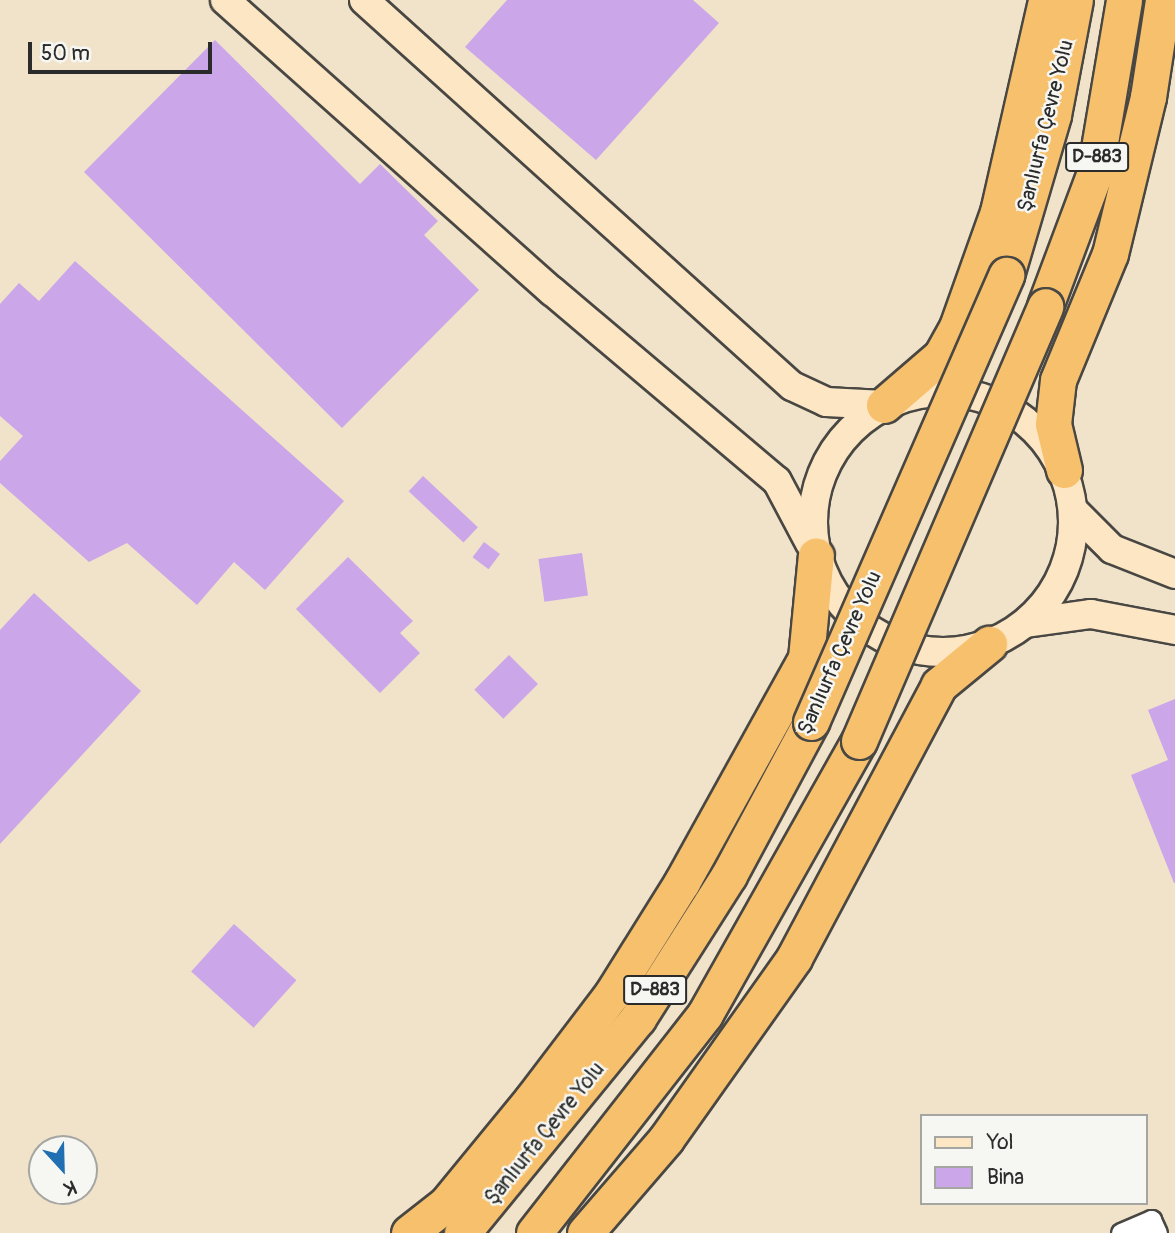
<!DOCTYPE html>
<html>
<head>
<meta charset="utf-8">
<style>
  body { margin:0 }
  #map { position:relative; width:1175px; height:1233px; overflow:hidden; background:#f0e3c9; font-family:Pangolin,sans-serif }
  div>[style] { position:absolute }
  [style*='--x'] { left:calc(var(--x)*1px); top:calc(var(--y)*1px); width:calc(var(--w)*1px); rotate:calc(var(--a)*1deg) }
  .building>* { inset:0; background:#cba6e9; transform-origin:0 0 }
  .roads { filter:drop-shadow(2px 0 #494743) drop-shadow(-2px 0 #494743) drop-shadow(0 2px #494743) drop-shadow(0 -2px #494743) }
  .street>* { height:19px; margin:-9.5px; padding:0 9.5px; transform-origin:9.5px; border-radius:9.5px; background:#fff }
  .secondary>* { height:28px; margin:-14px; padding:0 14px; transform-origin:14px; border-radius:14px; background:#fce6c4 }
  .secondary>.ring { margin:-14px; padding:0; box-sizing:content-box; background:none; border:28px solid #fce6c4; border-radius:50% }
  .highway>* { height:35px; margin:-17.5px; padding:0 17.5px; transform-origin:17.5px; border-radius:17.5px; background:#f7c06c }
  .bridges { filter:drop-shadow(2px 0 #494743) drop-shadow(-2px 0 #494743) drop-shadow(0 2px #494743) drop-shadow(0 -2px #494743) }
  .highway-bridge>* { height:35px; margin:-17.5px; padding:0 17.5px; transform-origin:17.5px; border-radius:17.5px; background:#f7c06c }
  span { translate:-50% -50%; white-space:nowrap; text-align:center; line-height:1.15; -webkit-text-stroke:5px #f6f6f2; paint-order:stroke }
  .shield-label span { padding:2px 5px; background:#f6f6f2; border:2px solid; border-radius:5px; -webkit-text-stroke-width:0 }
  .shield-label { font-size:19px; color:#2b2b2b; font-weight:700 }
  .street-label { font-size:21px; color:#2b2b2b }
  .legend { position:absolute; left:920px; top:1114px; width:228px; height:91px; box-sizing:border-box; background:#f6f6f2; border:2px solid #a5a5a2; margin:0; padding:9px 12px; list-style:none; font-size:21px; color:#2b2b2b }
  .legend li { display:flex; align-items:center; gap:14px; height:35px }
  .legend b { width:35px; border:2px solid #a5a5a2 }
  .north { position:absolute; left:28px; top:1135px; width:70px; height:70px; box-sizing:border-box; background:#f6f6f2; border:2px solid #a5a5a2; border-radius:50%; rotate:158deg; font-size:19px; font-weight:700; line-height:28px; text-align:center; color:#2b2b2b }
  .north::after { content:''; display:block; margin:auto; width:24px; height:32px; background:#1f6fb2; clip-path:polygon(50% 0,100% 100%,50% 72%,0 100%) }
  .scale { position:absolute; left:28px; top:42px; width:184px; height:32px; box-sizing:border-box; border:4px solid #2b2b2b; border-top:0; padding-left:9px; font-size:21px; line-height:24px; white-space:nowrap; color:#2b2b2b; -webkit-text-stroke:5px #f6f6f2; paint-order:stroke }
</style>
</head>
<body>
<div id="map">
  <div class="building">
    <div style="clip-path:polygon(507px 0,693px 0,719px 23px,596px 160px,465px 47px)"></div>
    <div style="clip-path:polygon(215px 40px,360px 184px,380px 164px,438px 221px,424px 235px,479px 290px,342px 428px,84px 172px)"></div>
    <div style="clip-path:polygon(75px 261px,344px 501px,265px 590px,234px 562px,197px 605px,127px 543px,89px 562px,0 483px,0 461px,23px 436px,0 416px,0 304px,19px 283px,39px 301px)"></div>
    <div style="left:423px;top:476px;width:75px;height:21px;rotate:43deg"></div>
    <div style="left:484px;top:542px;width:20px;height:19px;rotate:37deg"></div>
    <div style="left:582px;top:553px;width:43px;height:44px;rotate:82deg"></div>
    <div style="clip-path:polygon(348px 557px,413px 621px,400px 633px,420px 653px,380px 693px,296px 609px)"></div>
    <div style="clip-path:polygon(34px 593px,141px 691px,0 844px,0 630px)"></div>
    <div style="left:509px;top:655px;width:41px;height:49px;rotate:45deg"></div>
    <div style="clip-path:polygon(1175px 699px,1175px 883px,1174px 883px,1131px 775px,1168px 760px,1148px 710px)"></div>
    <div style="left:234px;top:924px;width:84px;height:64px;rotate:42deg"></div>
  </div>
  <div class="roads">
    <div class="street">
      <div style="--x:1121;--y:1233;--w:33;--a:-23"></div>
      <div style="--x:1151;--y:1220;--w:14;--a:65"></div>
    </div>
    <div class="secondary">
      <div style="--x:225;--y:0;--w:438;--a:41.7"></div>
      <div style="--x:552;--y:291;--w:294;--a:40.2"></div>
      <div style="--x:777;--y:481;--w:70;--a:62"></div>
      <div style="--x:364;--y:0;--w:576;--a:42.05"></div>
      <div style="--x:792;--y:386;--w:38;--a:25"></div>
      <div style="--x:826;--y:402;--w:58;--a:3"></div>
      <div class="ring" style="left:813px;top:392px;width:232px;height:232px"></div>
      <div style="--x:1074;--y:511;--w:54;--a:45"></div>
      <div style="--x:1112;--y:549;--w:68;--a:21.6"></div>
      <div style="--x:1026;--y:623;--w:66;--a:-7.9"></div>
      <div style="--x:1091;--y:614;--w:86;--a:10.8"></div>
    </div>
    <div class="highway">
      <div style="--x:1006;--y:275;--w:167;--a:-73.6"></div>
      <div style="--x:1053;--y:115;--w:117;--a:-79.2"></div>
      <div style="--x:1045;--y:306;--w:143;--a:-69.5"></div>
      <div style="--x:1095;--y:172;--w:174;--a:-80.4"></div>
      <div style="--x:884;--y:405;--w:75;--a:-40.7"></div>
      <div style="--x:941;--y:356;--w:33;--a:-61"></div>
      <div style="--x:957;--y:327;--w:122;--a:-70.4"></div>
      <div style="--x:998;--y:212;--w:217;--a:-77.2"></div>
      <div style="--x:1064;--y:470;--w:47;--a:-103.4"></div>
      <div style="--x:1053;--y:424;--w:44;--a:-83.5"></div>
      <div style="--x:1058;--y:380;--w:136;--a:-67.6"></div>
      <div style="--x:1110;--y:254;--w:162;--a:-76.4"></div>
      <div style="--x:1148;--y:97;--w:98;--a:-81.2"></div>
      <div style="--x:409;--y:1233;--w:47;--a:-38.1"></div>
      <div style="--x:446;--y:1204;--w:137;--a:-50.6"></div>
      <div style="--x:533;--y:1098;--w:131;--a:-52.8"></div>
      <div style="--x:612;--y:994;--w:132;--a:-58"></div>
      <div style="--x:682;--y:882;--w:256;--a:-61"></div>
      <div style="--x:806;--y:658;--w:103;--a:-84.5"></div>
      <div style="--x:462;--y:1233;--w:278;--a:-50.7"></div>
      <div style="--x:638;--y:1018;--w:169;--a:-57.5"></div>
      <div style="--x:729;--y:875;--w:174;--a:-61.8"></div>
      <div style="--x:534;--y:1233;--w:278;--a:-52"></div>
      <div style="--x:705;--y:1014;--w:313;--a:-60.6"></div>
      <div style="--x:585;--y:1233;--w:124;--a:-49.2"></div>
      <div style="--x:666;--y:1139;--w:222;--a:-54.7"></div>
      <div style="--x:794;--y:958;--w:309;--a:-62"></div>
      <div style="--x:939;--y:685;--w:65;--a:-39.4"></div>
    </div>
  </div>
  <div class="bridges">
    <div class="highway-bridge">
      <div style="--x:811;--y:722;--w:488;--a:-66.4"></div>
      <div style="--x:859;--y:741;--w:473;--a:-66.8"></div>
    </div>
  </div>
  <div class="shield-label">
    <span style="left:1097px;top:157px">D-883</span>
    <span style="left:655px;top:990px">D-883</span>
  </div>
  <div class="street-label">
    <span style="left:1046px;top:126px;rotate:-76deg">Şanlıurfa Çevre Yolu</span>
    <span style="left:840px;top:653px;rotate:-66deg">Şanlıurfa Çevre Yolu</span>
    <span style="left:545px;top:1134px;rotate:-51deg">Şanlıurfa Çevre Yolu</span>
  </div>
  <ul class="legend">
  <li><b style="height:9px;background:#fce6c4"></b>Yol</li>
  <li><b style="height:19px;background:#cba6e9"></b>Bina</li>
  </ul>
  <div class="north">K</div>
  <div class="scale">50 m</div>
</div>
</body>
</html>
